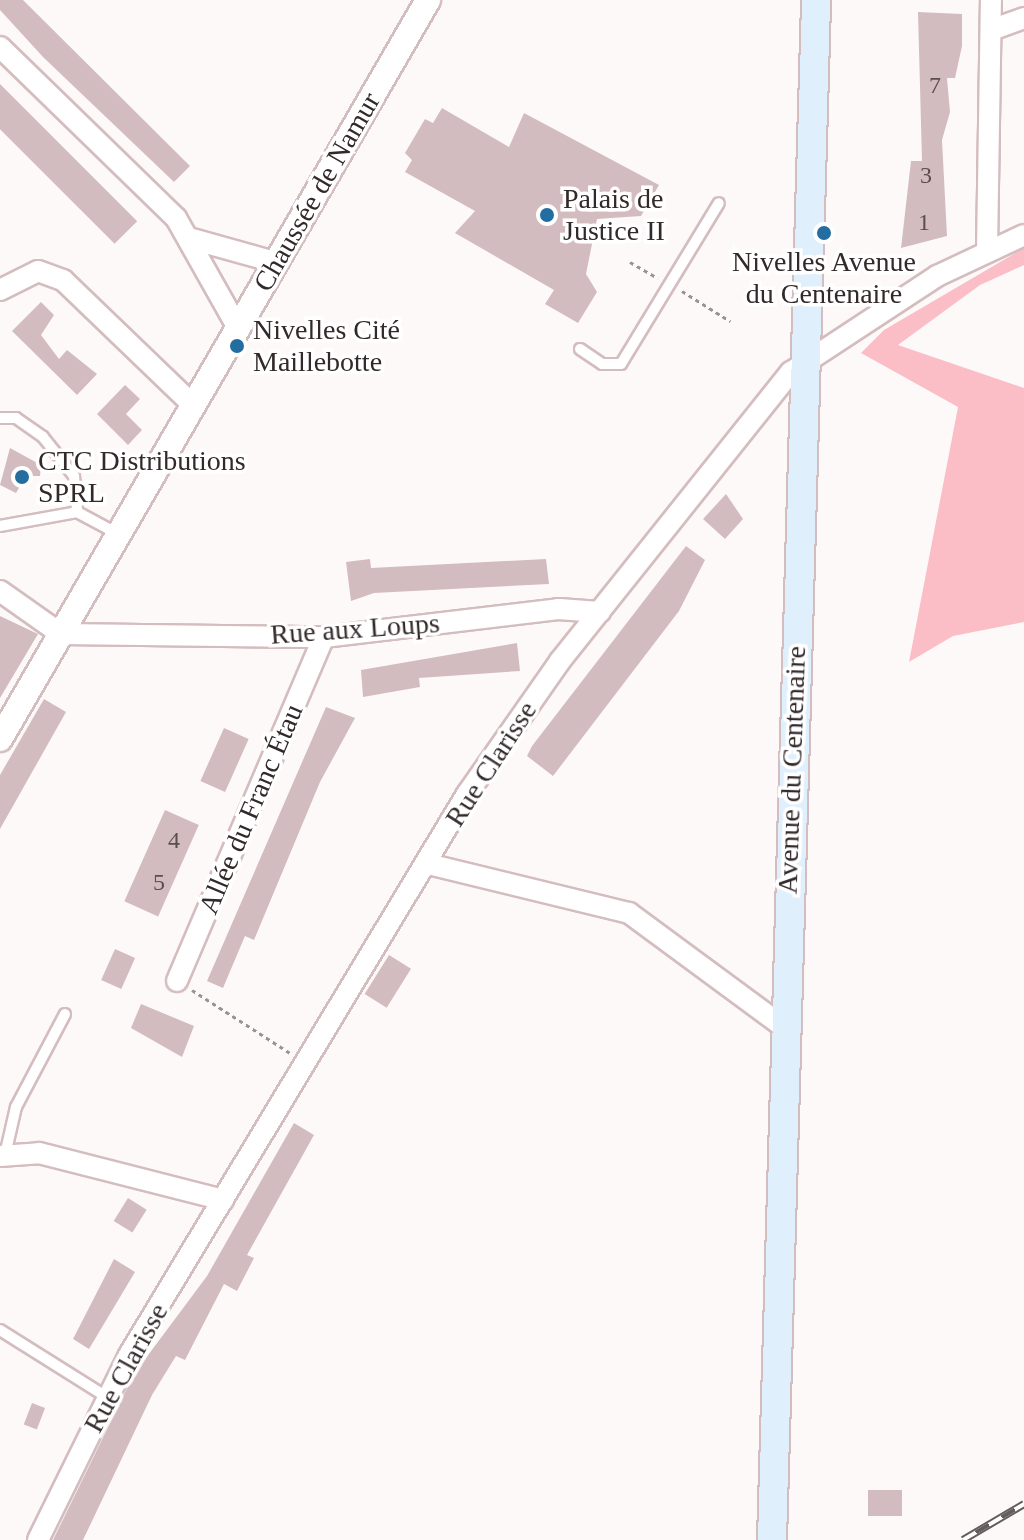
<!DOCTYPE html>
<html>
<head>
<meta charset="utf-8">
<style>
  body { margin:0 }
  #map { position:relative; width:1024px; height:1540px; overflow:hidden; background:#fef9f9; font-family:Georgia,serif }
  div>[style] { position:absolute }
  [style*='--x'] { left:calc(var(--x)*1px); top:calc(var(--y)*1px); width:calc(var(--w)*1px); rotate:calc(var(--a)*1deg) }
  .green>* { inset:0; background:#fbbec7 }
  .building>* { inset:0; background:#d3bcbf; transform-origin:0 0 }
  .path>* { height:3px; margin-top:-1.5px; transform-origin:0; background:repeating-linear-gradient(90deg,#999292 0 4px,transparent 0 8px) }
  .roads { filter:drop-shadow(2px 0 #d4bdbf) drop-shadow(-2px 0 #d4bdbf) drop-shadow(0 2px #d4bdbf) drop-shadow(0 -2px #d4bdbf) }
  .service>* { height:10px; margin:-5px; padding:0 5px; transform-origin:5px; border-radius:5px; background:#fff }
  .minor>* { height:20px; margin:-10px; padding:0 10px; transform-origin:10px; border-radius:10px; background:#fff }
  .tertiary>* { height:24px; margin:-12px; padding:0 12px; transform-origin:12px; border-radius:12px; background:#fff }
  .secondary>* { height:28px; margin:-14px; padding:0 14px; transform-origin:14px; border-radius:14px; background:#dfeffc }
  .rail>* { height:8px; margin-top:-4px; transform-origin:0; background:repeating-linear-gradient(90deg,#fff 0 15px,#655d5d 0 30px); box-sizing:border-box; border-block:2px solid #655d5d }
  .dots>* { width:22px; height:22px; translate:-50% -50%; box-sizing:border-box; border:4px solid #fff; border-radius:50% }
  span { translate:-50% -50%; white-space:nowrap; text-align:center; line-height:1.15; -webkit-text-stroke:7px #fff; paint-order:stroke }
  .number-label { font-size:24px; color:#5a4e4f }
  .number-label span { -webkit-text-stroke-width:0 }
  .street-label { font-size:28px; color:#32292a }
  .poi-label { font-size:28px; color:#32292a }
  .left { translate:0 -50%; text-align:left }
</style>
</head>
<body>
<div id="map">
  <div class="green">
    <div style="clip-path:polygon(1024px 248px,1024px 265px,980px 285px,898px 345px,1024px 388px,1024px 622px,953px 636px,909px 662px,958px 407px,861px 353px,884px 330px)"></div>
  </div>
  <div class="building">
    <div style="clip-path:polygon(0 0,23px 0,190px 166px,174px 182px,43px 57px,0 10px)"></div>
    <div style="clip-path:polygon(918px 12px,962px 14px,962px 46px,955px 78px,947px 78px,950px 112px,942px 140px,947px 236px,901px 248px,911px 161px,922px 161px)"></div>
    <div style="left:0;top:84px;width:194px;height:32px;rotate:45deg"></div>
    <div style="clip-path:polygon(442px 108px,509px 147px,524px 113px,659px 185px,641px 216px,597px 219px,586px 274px,597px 292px,578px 323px,545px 304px,554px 290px,455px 233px,475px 211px,405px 172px,412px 160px,405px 153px,425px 119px,433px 123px)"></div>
    <div style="clip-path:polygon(41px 302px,54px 315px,41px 335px,59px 359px,67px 350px,97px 374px,77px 395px,12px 331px)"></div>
    <div style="clip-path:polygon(125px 385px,140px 399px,126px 414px,142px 430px,128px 445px,97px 414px)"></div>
    <div style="clip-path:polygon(10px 448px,41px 465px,40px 476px,26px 476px,16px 493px,0 485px)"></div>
    <div style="clip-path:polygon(726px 494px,743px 519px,725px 539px,703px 519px)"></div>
    <div style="clip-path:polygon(686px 546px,705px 560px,679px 611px,553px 776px,527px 756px,532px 746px)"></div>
    <div style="clip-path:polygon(370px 559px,371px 568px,546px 559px,549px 584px,374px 593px,351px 601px,346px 562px)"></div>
    <div style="clip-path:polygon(0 616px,38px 634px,0 698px)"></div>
    <div style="clip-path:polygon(517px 643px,520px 671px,419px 678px,420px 687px,363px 697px,361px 670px)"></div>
    <div style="clip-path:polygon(44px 699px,66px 712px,0 829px,0 775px)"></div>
    <div style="clip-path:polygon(326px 707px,355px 718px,320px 782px,254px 940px,245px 936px,223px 988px,207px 981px)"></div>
    <div style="left:224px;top:728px;width:27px;height:58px;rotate:24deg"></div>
    <div style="left:165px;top:810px;width:37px;height:100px;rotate:24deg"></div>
    <div style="left:115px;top:949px;width:22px;height:34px;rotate:24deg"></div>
    <div style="left:389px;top:955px;width:26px;height:46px;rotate:32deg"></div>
    <div style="clip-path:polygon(141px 1004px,194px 1026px,182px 1057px,131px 1028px)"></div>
    <div style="clip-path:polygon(294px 1123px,314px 1135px,247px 1255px,254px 1258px,237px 1291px,224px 1284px,185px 1360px,176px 1356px,152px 1395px,83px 1540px,53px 1540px,134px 1374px,207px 1276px)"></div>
    <div style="left:128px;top:1198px;width:22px;height:27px;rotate:32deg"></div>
    <div style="clip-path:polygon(114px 1259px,135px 1272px,89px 1349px,73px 1339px)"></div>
    <div style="left:32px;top:1403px;width:14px;height:23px;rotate:21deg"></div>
    <div style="left:868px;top:1490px;width:34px;height:26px"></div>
  </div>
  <div class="path">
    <div style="--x:630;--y:262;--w:32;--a:30"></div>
    <div style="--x:682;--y:291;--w:57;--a:32"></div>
    <div style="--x:192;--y:990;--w:117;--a:32.7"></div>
  </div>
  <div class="roads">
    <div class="service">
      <div style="--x:580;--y:349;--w:27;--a:34"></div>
      <div style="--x:602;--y:364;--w:19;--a:0"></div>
      <div style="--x:621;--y:364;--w:188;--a:-58.7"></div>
      <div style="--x:0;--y:418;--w:16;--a:0"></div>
      <div style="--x:16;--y:418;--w:33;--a:35"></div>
      <div style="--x:43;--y:437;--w:50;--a:51.5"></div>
      <div style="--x:74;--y:476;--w:36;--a:85"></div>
      <div style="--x:0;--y:526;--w:78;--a:-10.3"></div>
      <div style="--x:77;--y:512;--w:47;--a:28.2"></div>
      <div style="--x:5;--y:1155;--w:49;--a:-77.1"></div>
      <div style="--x:16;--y:1107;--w:105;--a:-62.2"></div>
      <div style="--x:0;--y:1330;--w:126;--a:32.1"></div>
    </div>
    <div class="minor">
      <div style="--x:991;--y:30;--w:35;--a:-20"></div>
      <div style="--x:0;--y:47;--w:245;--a:44.2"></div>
      <div style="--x:176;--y:218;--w:126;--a:60.6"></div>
      <div style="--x:192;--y:239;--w:89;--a:15.6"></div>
      <div style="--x:987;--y:251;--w:251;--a:-89.1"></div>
      <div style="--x:0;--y:290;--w:42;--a:-26.6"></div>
      <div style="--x:38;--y:271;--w:27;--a:20"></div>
      <div style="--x:63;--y:280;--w:180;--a:43.9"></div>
      <div style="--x:0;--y:591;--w:75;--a:35.2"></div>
      <div style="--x:61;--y:634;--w:263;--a:0.7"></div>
      <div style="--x:324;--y:637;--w:236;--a:-6.8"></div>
      <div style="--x:558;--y:609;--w:42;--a:4.1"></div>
      <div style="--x:428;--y:864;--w:207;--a:13.7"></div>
      <div style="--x:629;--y:913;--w:194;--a:36.4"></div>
      <div style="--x:177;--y:981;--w:374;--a:-66.9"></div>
      <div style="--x:0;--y:1156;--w:39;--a:-4"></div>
      <div style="--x:39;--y:1153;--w:190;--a:14.3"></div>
      <div style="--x:38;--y:1540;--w:206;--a:-63.8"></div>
      <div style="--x:129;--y:1355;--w:655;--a:-58.93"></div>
      <div style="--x:467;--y:794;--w:162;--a:-55"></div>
      <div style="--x:560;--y:661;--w:370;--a:-51.4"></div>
      <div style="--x:791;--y:372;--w:175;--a:-33.3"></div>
      <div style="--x:937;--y:276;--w:96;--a:-25.2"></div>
    </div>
    <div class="tertiary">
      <div style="--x:0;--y:739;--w:854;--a:-59.92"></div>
    </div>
    <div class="secondary">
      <div style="--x:772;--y:1540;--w:1541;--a:-88.36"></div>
    </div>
  </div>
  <div class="rail">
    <div style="--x:963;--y:1540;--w:71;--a:-30.5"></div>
  </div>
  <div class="dots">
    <div style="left:547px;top:215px;background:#236da1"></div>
    <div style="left:824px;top:233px;background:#236da1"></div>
    <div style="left:237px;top:346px;background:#236da1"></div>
    <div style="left:22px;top:477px;background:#236da1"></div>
  </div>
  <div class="number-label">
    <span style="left:935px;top:86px">7</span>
    <span style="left:926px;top:176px">3</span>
    <span style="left:924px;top:223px">1</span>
    <span style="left:174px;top:841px">4</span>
    <span style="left:159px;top:883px">5</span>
  </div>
  <div class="street-label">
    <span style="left:317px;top:192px;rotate:-60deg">Chaussée de Namur</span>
    <span style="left:355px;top:629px;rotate:-4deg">Rue aux Loups</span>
    <span style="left:491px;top:764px;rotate:-57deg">Rue Clarisse</span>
    <span style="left:792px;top:770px;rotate:-88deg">Avenue du Centenaire</span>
    <span style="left:251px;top:809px;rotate:-67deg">Allée du Franc Étau</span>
    <span style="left:126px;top:1368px;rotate:-61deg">Rue Clarisse</span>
  </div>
  <div class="poi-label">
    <span class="left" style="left:563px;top:215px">Palais de<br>Justice II</span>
    <span style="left:824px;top:278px">Nivelles Avenue<br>du Centenaire</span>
    <span class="left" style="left:253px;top:346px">Nivelles Cité<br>Maillebotte</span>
    <span class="left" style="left:38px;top:477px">CTC Distributions<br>SPRL</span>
  </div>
</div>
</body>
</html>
